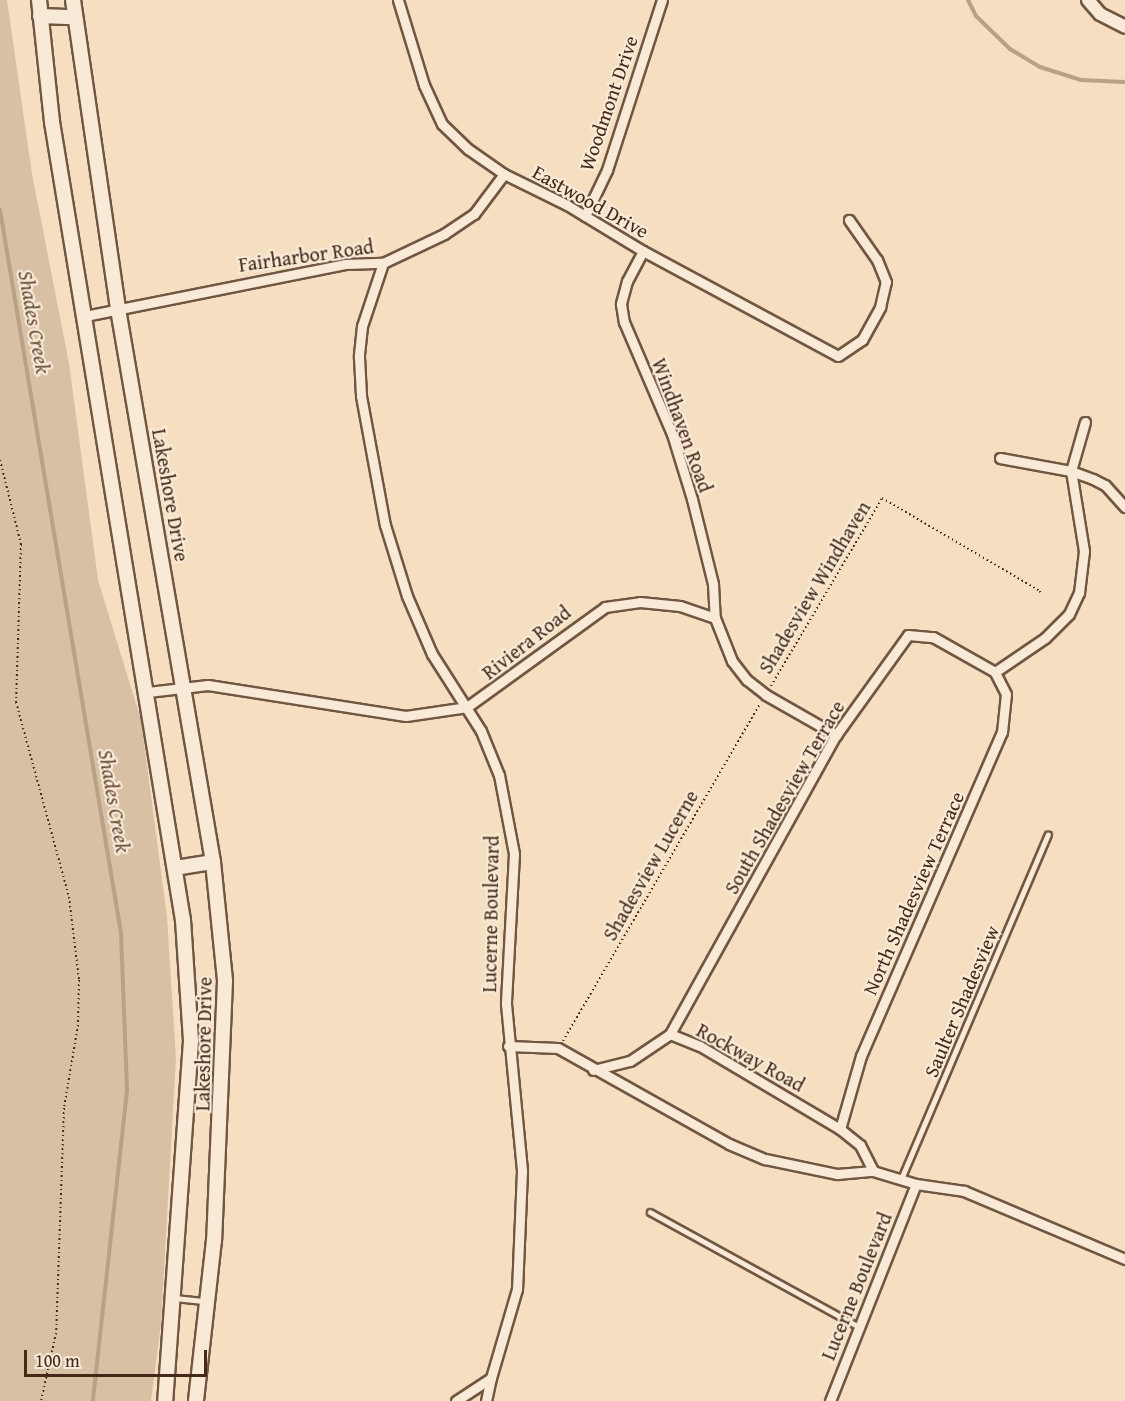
<!DOCTYPE html>
<html>
<head>
<meta charset="utf-8">
<style>
  body { margin:0 }
  #map { position:relative; width:1125px; height:1401px; overflow:hidden; background:#f5dfc0; font-family:"Gentium Book Plus",serif }
  div>[style] { position:absolute }
  [style*='--x'] { left:calc(var(--x)*1px); top:calc(var(--y)*1px); width:calc(var(--w)*1px); rotate:calc(var(--a)*1deg) }
  .green>* { inset:0; background:#d7c0a3 }
  .stream>* { height:4px; margin:-2px; padding:0 2px; transform-origin:2px; border-radius:2px; background:#b9a187 }
  .path>* { height:2px; margin-top:-1px; transform-origin:0; background:repeating-linear-gradient(90deg,#452818 0 1.5px,transparent 0 4.5px) }
  .roads { filter:drop-shadow(2px 0 #715642) drop-shadow(-2px 0 #715642) drop-shadow(0 2px #715642) drop-shadow(0 -2px #715642) }
  .service>* { height:4.5px; margin:-2.25px; padding:0 2.25px; transform-origin:2.25px; border-radius:2.25px; background:#f8ead6 }
  .minor>* { height:9px; margin:-4.5px; padding:0 4.5px; transform-origin:4.5px; border-radius:4.5px; background:#f8ead6 }
  .tertiary>* { height:12px; margin:-6px; padding:0 6px; transform-origin:6px; border-radius:6px; background:#f8ead6 }
  .secondary>* { height:14px; margin:-7px; padding:0 7px; transform-origin:7px; border-radius:7px; background:#f8ead6 }
  span { translate:-50% -50%; white-space:nowrap; text-align:center; line-height:1.15; -webkit-text-stroke:4.5px #f8ead6; paint-order:stroke }
  .street-label { font-size:20px; color:#452818 }
  .water-label { font-size:21px; color:#684c39; font-style:italic }
  .scale { position:absolute; left:24px; top:1350px; width:183px; height:27px; box-sizing:border-box; border:3px solid #452818; border-top:0; padding-left:8px; font-size:18px; line-height:21px; white-space:nowrap; color:#452818; -webkit-text-stroke:4px #f8ead6; paint-order:stroke }
</style>
</head>
<body>
<div id="map">
  <div class="green">
    <div style="clip-path:polygon(0 0,7px 0,32px 174px,69px 363px,98px 580px,141px 720px,167px 917px,176px 1058px,161px 1323px,151px 1401px,0 1401px)"></div>
  </div>
  <div class="stream">
    <div style="--x:968;--y:0;--w:18;--a:63"></div>
    <div style="--x:976;--y:16;--w:47;--a:44.1"></div>
    <div style="--x:1010;--y:49;--w:35;--a:31"></div>
    <div style="--x:1040;--y:67;--w:43;--a:17.6"></div>
    <div style="--x:1081;--y:80;--w:44;--a:2.6"></div>
    <div style="--x:0;--y:210;--w:733;--a:80.5"></div>
    <div style="--x:121;--y:933;--w:158;--a:87.8"></div>
    <div style="--x:127;--y:1091;--w:312;--a:96.3"></div>
  </div>
  <div class="path">
    <div style="--x:0;--y:460;--w:87;--a:76"></div>
    <div style="--x:21;--y:544;--w:158;--a:91.8"></div>
    <div style="--x:16;--y:702;--w:202;--a:74.8"></div>
    <div style="--x:69;--y:897;--w:84;--a:83.1"></div>
    <div style="--x:79;--y:980;--w:45;--a:91.3"></div>
    <div style="--x:78;--y:1025;--w:84;--a:99.6"></div>
    <div style="--x:64;--y:1108;--w:225;--a:92"></div>
    <div style="--x:56;--y:1333;--w:70;--a:102.4"></div>
    <div style="--x:771;--y:686;--w:218;--a:-59.4"></div>
    <div style="--x:882;--y:498;--w:183;--a:30.5"></div>
    <div style="--x:1040;--y:591;--w:4;--a:76"></div>
    <div style="--x:563;--y:1041;--w:390;--a:-59.7"></div>
  </div>
  <div class="roads">
    <div class="service">
      <div style="--x:901;--y:1179;--w:374;--a:-66.9"></div>
      <div style="--x:650;--y:1212;--w:239;--a:28.8"></div>
      <div style="--x:175;--y:1298;--w:30;--a:6"></div>
    </div>
    <div class="minor">
      <div style="--x:398;--y:0;--w:89;--a:73"></div>
      <div style="--x:424;--y:85;--w:43;--a:65.2"></div>
      <div style="--x:442;--y:124;--w:36;--a:44"></div>
      <div style="--x:468;--y:149;--w:44;--a:34.8"></div>
      <div style="--x:504;--y:174;--w:70;--a:26.2"></div>
      <div style="--x:567;--y:205;--w:89;--a:31.2"></div>
      <div style="--x:643;--y:251;--w:221;--a:28.3"></div>
      <div style="--x:838;--y:356;--w:29;--a:-34"></div>
      <div style="--x:862;--y:340;--w:38;--a:-61"></div>
      <div style="--x:880;--y:307;--w:26;--a:-77"></div>
      <div style="--x:886;--y:282;--w:24;--a:-112"></div>
      <div style="--x:877;--y:260;--w:49;--a:-125"></div>
      <div style="--x:585;--y:216;--w:51;--a:-64.4"></div>
      <div style="--x:607;--y:170;--w:179;--a:-72.1"></div>
      <div style="--x:643;--y:251;--w:34;--a:118"></div>
      <div style="--x:627;--y:281;--w:24;--a:105"></div>
      <div style="--x:621;--y:304;--w:18;--a:81"></div>
      <div style="--x:624;--y:322;--w:122;--a:66.8"></div>
      <div style="--x:672;--y:434;--w:68;--a:72.9"></div>
      <div style="--x:692;--y:499;--w:88;--a:76.1"></div>
      <div style="--x:713;--y:584;--w:34;--a:87"></div>
      <div style="--x:383;--y:263;--w:66;--a:108.4"></div>
      <div style="--x:362;--y:326;--w:31;--a:96"></div>
      <div style="--x:359;--y:357;--w:39;--a:87"></div>
      <div style="--x:361;--y:396;--w:131;--a:79.5"></div>
      <div style="--x:385;--y:525;--w:74;--a:72.8"></div>
      <div style="--x:407;--y:596;--w:63;--a:66.7"></div>
      <div style="--x:432;--y:654;--w:91;--a:57.5"></div>
      <div style="--x:481;--y:731;--w:48;--a:67.8"></div>
      <div style="--x:499;--y:775;--w:80;--a:79.2"></div>
      <div style="--x:514;--y:854;--w:150;--a:93.1"></div>
      <div style="--x:506;--y:1004;--w:168;--a:84.5"></div>
      <div style="--x:522;--y:1171;--w:118;--a:92.4"></div>
      <div style="--x:517;--y:1289;--w:93;--a:106.3"></div>
      <div style="--x:491;--y:1378;--w:42;--a:146.7"></div>
      <div style="--x:85;--y:316;--w:265;--a:-11.3"></div>
      <div style="--x:345;--y:264;--w:38;--a:-2"></div>
      <div style="--x:383;--y:263;--w:68;--a:-25.4"></div>
      <div style="--x:444;--y:234;--w:36;--a:-34"></div>
      <div style="--x:474;--y:214;--w:50;--a:-53.1"></div>
      <div style="--x:1000;--y:458;--w:72;--a:10.4"></div>
      <div style="--x:1071;--y:471;--w:23;--a:20"></div>
      <div style="--x:1093;--y:479;--w:13;--a:27"></div>
      <div style="--x:1105;--y:485;--w:30;--a:48"></div>
      <div style="--x:995;--y:672;--w:60;--a:-34.2"></div>
      <div style="--x:1045;--y:638;--w:34;--a:-45"></div>
      <div style="--x:1069;--y:614;--w:23;--a:-65"></div>
      <div style="--x:1079;--y:593;--w:42;--a:-83.2"></div>
      <div style="--x:1084;--y:551;--w:81;--a:-99.2"></div>
      <div style="--x:1071;--y:471;--w:51;--a:-74.1"></div>
      <div style="--x:148;--y:692;--w:60;--a:-6.7"></div>
      <div style="--x:208;--y:685;--w:200;--a:8.9"></div>
      <div style="--x:406;--y:716;--w:62;--a:-8.4"></div>
      <div style="--x:467;--y:707;--w:170;--a:-35.9"></div>
      <div style="--x:605;--y:607;--w:35;--a:-8"></div>
      <div style="--x:640;--y:602;--w:40;--a:5.7"></div>
      <div style="--x:680;--y:606;--w:37;--a:19"></div>
      <div style="--x:715;--y:618;--w:46;--a:68.4"></div>
      <div style="--x:732;--y:661;--w:24;--a:52"></div>
      <div style="--x:747;--y:680;--w:24;--a:38"></div>
      <div style="--x:766;--y:695;--w:81;--a:29.7"></div>
      <div style="--x:670;--y:1034;--w:32;--a:22"></div>
      <div style="--x:700;--y:1046;--w:163;--a:30.7"></div>
      <div style="--x:840;--y:1129;--w:26;--a:39"></div>
      <div style="--x:860;--y:1145;--w:29;--a:63"></div>
      <div style="--x:873;--y:1171;--w:45;--a:16.8"></div>
      <div style="--x:916;--y:1184;--w:49;--a:8.3"></div>
      <div style="--x:964;--y:1191;--w:175;--a:22.9"></div>
      <div style="--x:508;--y:1046;--w:50;--a:2.3"></div>
      <div style="--x:558;--y:1048;--w:196;--a:29.3"></div>
      <div style="--x:729;--y:1144;--w:39;--a:23"></div>
      <div style="--x:765;--y:1159;--w:74;--a:11.8"></div>
      <div style="--x:837;--y:1174;--w:36;--a:-5"></div>
      <div style="--x:593;--y:1070;--w:38;--a:-14"></div>
      <div style="--x:630;--y:1061;--w:48;--a:-34"></div>
      <div style="--x:670;--y:1034;--w:342;--a:-61"></div>
      <div style="--x:836;--y:735;--w:123;--a:-54.2"></div>
      <div style="--x:908;--y:635;--w:25;--a:5"></div>
      <div style="--x:933;--y:637;--w:71;--a:29.4"></div>
      <div style="--x:840;--y:1129;--w:76;--a:-74"></div>
      <div style="--x:861;--y:1056;--w:353;--a:-66.5"></div>
      <div style="--x:1002;--y:732;--w:38;--a:-84"></div>
      <div style="--x:1006;--y:694;--w:25;--a:-117"></div>
      <div style="--x:486;--y:1401;--w:24;--a:-78"></div>
      <div style="--x:830;--y:1401;--w:233;--a:-68.4"></div>
    </div>
    <div class="tertiary">
      <div style="--x:1088;--y:0;--w:18;--a:49"></div>
      <div style="--x:1100;--y:14;--w:28;--a:27"></div>
    </div>
    <div class="secondary">
      <div style="--x:39;--y:0;--w:123;--a:83.9"></div>
      <div style="--x:52;--y:122;--w:809;--a:80.68"></div>
      <div style="--x:183;--y:920;--w:121;--a:86.2"></div>
      <div style="--x:191;--y:1041;--w:361;--a:94.1"></div>
      <div style="--x:73;--y:0;--w:312;--a:81.7"></div>
      <div style="--x:118;--y:309;--w:561;--a:80.25"></div>
      <div style="--x:213;--y:862;--w:120;--a:84.2"></div>
      <div style="--x:225;--y:981;--w:259;--a:92.4"></div>
      <div style="--x:214;--y:1240;--w:162;--a:96.4"></div>
      <div style="--x:40;--y:16;--w:34;--a:2"></div>
      <div style="--x:175;--y:868;--w:38;--a:-9"></div>
    </div>
  </div>
  <div class="street-label">
    <span style="left:608px;top:103px;rotate:-71deg">Woodmont Drive</span>
    <span style="left:591px;top:201px;rotate:29deg">Eastwood Drive</span>
    <span style="left:306px;top:255px;rotate:-8deg">Fairharbor Road</span>
    <span style="left:683px;top:425px;rotate:70deg">Windhaven Road</span>
    <span style="left:171px;top:495px;rotate:80deg">Lakeshore Drive</span>
    <span style="left:814px;top:587px;rotate:-59deg">Shadesview Windhaven</span>
    <span style="left:526px;top:642px;rotate:-38deg">Riviera Road</span>
    <span style="left:784px;top:797px;rotate:-60deg">South Shadesview Terrace</span>
    <span style="left:650px;top:865px;rotate:-60deg">Shadesview Lucerne</span>
    <span style="left:913px;top:893px;rotate:-66deg">North Shadesview Terrace</span>
    <span style="left:490px;top:914px;rotate:-89deg">Lucerne Boulevard</span>
    <span style="left:961px;top:1001px;rotate:-67deg">Saulter Shadesview</span>
    <span style="left:203px;top:1044px;rotate:-89deg">Lakeshore Drive</span>
    <span style="left:751px;top:1057px;rotate:29deg">Rockway Road</span>
    <span style="left:856px;top:1286px;rotate:-68deg">Lucerne Boulevard</span>
  </div>
  <div class="water-label">
    <span style="left:34px;top:322px;rotate:80deg">Shades Creek</span>
    <span style="left:114px;top:801px;rotate:80deg">Shades Creek</span>
  </div>
  <div class="scale">100 m</div>
</div>
</body>
</html>
